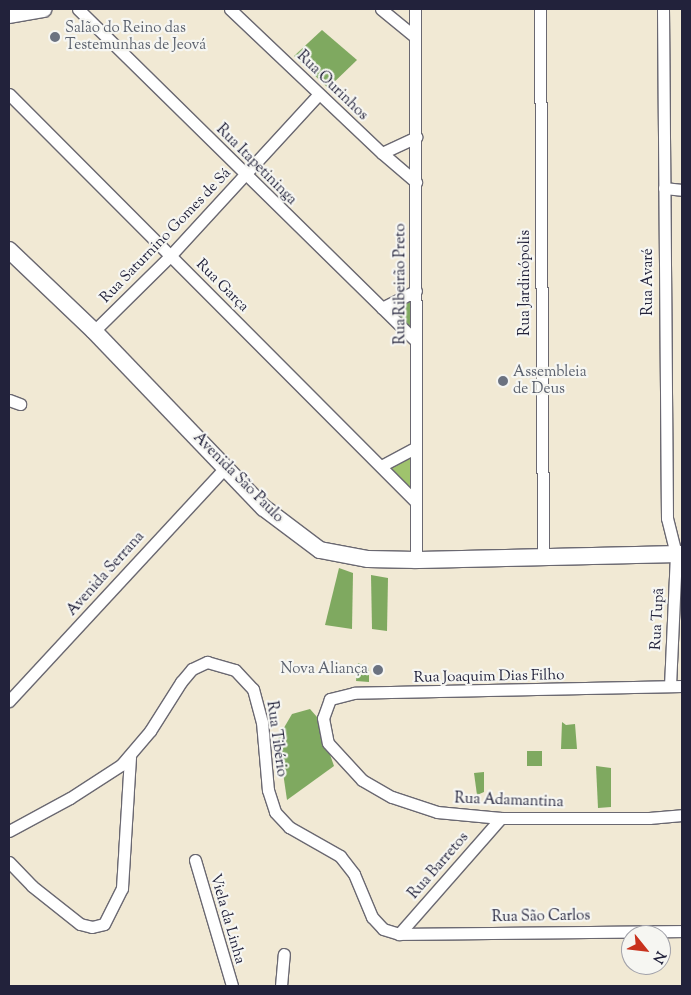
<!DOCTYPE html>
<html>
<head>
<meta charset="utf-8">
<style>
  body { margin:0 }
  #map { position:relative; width:691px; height:995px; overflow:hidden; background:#f1e9d4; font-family:"Sorts Mill Goudy",serif }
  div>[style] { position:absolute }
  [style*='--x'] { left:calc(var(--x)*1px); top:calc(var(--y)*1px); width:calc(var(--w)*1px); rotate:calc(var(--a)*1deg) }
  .green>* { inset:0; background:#9fc36d }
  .forest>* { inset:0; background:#7fa960; transform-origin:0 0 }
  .roads { filter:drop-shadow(1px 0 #6a6871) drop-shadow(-1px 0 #6a6871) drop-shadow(0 1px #6a6871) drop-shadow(0 -1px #6a6871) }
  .street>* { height:11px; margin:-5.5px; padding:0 5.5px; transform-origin:5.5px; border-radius:5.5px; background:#fff }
  .secondary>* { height:16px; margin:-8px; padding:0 8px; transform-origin:8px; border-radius:8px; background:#fff }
  .dots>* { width:14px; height:14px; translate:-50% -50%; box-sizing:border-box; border:2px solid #f6f6f2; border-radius:50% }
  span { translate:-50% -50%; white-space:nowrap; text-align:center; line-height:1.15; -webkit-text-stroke:4.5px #f6f6f2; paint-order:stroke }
  .worship-label { font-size:15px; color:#5b616d }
  .left { translate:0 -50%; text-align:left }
  .right { translate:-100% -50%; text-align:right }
  .street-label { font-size:15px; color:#22223b }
  .frame { position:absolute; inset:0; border:10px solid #22223b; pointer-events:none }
  .north { position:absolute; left:621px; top:925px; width:50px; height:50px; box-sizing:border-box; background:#f6f6f2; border:1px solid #a1a1a9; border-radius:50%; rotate:119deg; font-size:14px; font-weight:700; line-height:20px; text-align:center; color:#22223b }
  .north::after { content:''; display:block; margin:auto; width:18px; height:22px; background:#c8321e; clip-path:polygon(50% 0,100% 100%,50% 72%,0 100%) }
</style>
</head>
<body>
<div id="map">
  <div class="green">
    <div style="clip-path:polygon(413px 451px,411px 492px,383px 467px)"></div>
  </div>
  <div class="forest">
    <div style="clip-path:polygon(322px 30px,357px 60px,328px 88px,294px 56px)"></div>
    <div style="clip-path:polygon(414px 295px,412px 334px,385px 309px)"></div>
    <div style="clip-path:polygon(339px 568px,353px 573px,352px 629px,325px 625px)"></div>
    <div style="clip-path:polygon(371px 575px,388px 578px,387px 631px,372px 629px)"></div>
    <div style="clip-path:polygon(358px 663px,369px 668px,369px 682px,356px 681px)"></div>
    <div style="clip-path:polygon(310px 709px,317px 717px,334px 766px,287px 800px,278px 738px,292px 714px)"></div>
    <div style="clip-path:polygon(562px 722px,566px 725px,575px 724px,577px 749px,561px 749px)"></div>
    <div style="left:527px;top:751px;width:15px;height:15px"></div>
    <div style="clip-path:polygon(596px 766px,611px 768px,611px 807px,598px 808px)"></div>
    <div style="clip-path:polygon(484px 772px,484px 792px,477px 795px,474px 773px)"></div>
  </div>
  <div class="roads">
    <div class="street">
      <div style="--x:78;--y:9;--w:472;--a:44.5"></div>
      <div style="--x:230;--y:9;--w:209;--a:43.5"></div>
      <div style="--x:382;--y:153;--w:45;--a:40.5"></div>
      <div style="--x:381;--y:9;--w:43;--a:39.3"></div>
      <div style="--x:415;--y:9;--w:551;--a:89.9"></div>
      <div style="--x:540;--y:9;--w:548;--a:89.69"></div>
      <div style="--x:663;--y:9;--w:509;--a:89.55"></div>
      <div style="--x:667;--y:518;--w:37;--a:76"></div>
      <div style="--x:676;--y:554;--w:132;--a:92.6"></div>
      <div style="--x:9;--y:94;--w:575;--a:45.07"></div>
      <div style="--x:382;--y:153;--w:38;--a:-25"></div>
      <div style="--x:664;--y:188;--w:18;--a:6"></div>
      <div style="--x:382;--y:308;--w:38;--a:-27"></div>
      <div style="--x:94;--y:331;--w:107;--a:-44.6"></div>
      <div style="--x:170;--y:256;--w:220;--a:-47.4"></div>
      <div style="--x:9;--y:400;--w:12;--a:20"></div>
      <div style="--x:381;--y:466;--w:38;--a:-28"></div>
      <div style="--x:682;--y:686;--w:328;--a:178.8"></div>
      <div style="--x:354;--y:693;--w:25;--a:166"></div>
      <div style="--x:330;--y:699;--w:20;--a:110"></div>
      <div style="--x:323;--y:718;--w:25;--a:79"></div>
      <div style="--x:328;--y:743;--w:50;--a:47.4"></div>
      <div style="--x:362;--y:780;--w:34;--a:30"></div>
      <div style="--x:392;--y:797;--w:47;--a:18.4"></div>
      <div style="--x:437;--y:812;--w:64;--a:5.4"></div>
      <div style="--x:501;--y:818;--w:148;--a:0"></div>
      <div style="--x:649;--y:818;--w:33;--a:-5"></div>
      <div style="--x:9;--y:701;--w:319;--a:-47.2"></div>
      <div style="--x:9;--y:831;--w:69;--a:-28.4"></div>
      <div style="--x:70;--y:798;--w:61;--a:-32.9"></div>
      <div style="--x:121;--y:765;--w:45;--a:-49.5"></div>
      <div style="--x:150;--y:731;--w:58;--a:-57.7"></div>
      <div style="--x:181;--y:682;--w:17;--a:-50"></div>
      <div style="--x:192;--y:669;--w:17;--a:-25"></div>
      <div style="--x:207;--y:662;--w:29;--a:16"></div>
      <div style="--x:235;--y:670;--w:26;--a:47"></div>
      <div style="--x:253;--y:689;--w:34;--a:75"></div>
      <div style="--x:262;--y:722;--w:68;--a:85"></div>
      <div style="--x:268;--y:790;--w:23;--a:72"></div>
      <div style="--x:275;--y:812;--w:21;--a:47"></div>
      <div style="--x:289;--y:827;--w:59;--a:29.6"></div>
      <div style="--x:340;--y:856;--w:23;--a:52"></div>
      <div style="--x:354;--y:874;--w:47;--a:67.3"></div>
      <div style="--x:372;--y:917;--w:16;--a:47"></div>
      <div style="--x:383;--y:929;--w:17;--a:17"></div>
      <div style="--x:399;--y:934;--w:283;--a:-0.6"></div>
      <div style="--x:195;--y:860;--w:131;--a:73.6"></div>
      <div style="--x:9;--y:862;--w:33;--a:46"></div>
      <div style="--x:32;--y:886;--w:61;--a:38.4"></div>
      <div style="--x:80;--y:924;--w:12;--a:14"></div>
      <div style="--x:92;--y:927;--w:12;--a:-14"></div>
      <div style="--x:104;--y:924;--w:40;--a:-63.4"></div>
      <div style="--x:122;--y:888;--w:131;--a:-86.5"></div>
      <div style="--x:399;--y:934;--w:154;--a:-48.7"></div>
      <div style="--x:281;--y:986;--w:32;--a:-85"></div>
    </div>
    <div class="secondary">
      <div style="--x:9;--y:15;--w:35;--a:-10"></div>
      <div style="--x:9;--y:250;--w:117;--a:43.6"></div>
      <div style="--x:94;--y:331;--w:245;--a:46.2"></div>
      <div style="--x:264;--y:508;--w:70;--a:36.9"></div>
      <div style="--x:320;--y:550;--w:49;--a:10.6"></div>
      <div style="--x:368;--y:559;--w:48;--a:1.2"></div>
      <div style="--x:416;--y:560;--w:266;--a:-1.3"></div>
    </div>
  </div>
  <div class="dots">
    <div style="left:55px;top:37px;background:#6b7280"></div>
    <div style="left:503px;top:381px;background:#6b7280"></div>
    <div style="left:378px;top:670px;background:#6b7280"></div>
  </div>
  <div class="worship-label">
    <span class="left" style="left:65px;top:37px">Salão do Reino das<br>Testemunhas de Jeová</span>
    <span class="left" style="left:513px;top:381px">Assembleia<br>de Deus</span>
    <span class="right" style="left:368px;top:670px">Nova Aliança</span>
  </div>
  <div class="street-label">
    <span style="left:332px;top:86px;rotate:44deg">Rua Ourinhos</span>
    <span style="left:256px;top:165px;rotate:45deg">Rua Itapetininga</span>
    <span style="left:166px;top:236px;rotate:-46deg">Rua Saturnino Gomes de Sá</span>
    <span style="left:649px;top:282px;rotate:-90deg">Rua Avaré</span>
    <span style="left:526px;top:283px;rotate:-90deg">Rua Jardinópolis</span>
    <span style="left:401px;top:284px;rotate:-90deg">Rua Ribeirão Preto</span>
    <span style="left:222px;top:286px;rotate:45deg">Rua Garça</span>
    <span style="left:238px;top:478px;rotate:45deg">Avenida São Paulo</span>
    <span style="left:106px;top:574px;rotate:-48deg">Avenida Serrana</span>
    <span style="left:658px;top:619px;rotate:-87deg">Rua Tupã</span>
    <span style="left:489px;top:677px;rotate:-1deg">Rua Joaquim Dias Filho</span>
    <span style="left:276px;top:739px;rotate:82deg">Rua Tibério</span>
    <span style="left:509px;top:801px;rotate:2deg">Rua Adamantina</span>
    <span style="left:439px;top:866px;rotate:-49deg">Rua Barretos</span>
    <span style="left:541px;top:917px;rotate:-1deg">Rua São Carlos</span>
    <span style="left:227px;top:919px;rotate:74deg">Viela da Linha</span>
  </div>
  <div class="frame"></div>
  <div class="north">N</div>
</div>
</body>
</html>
